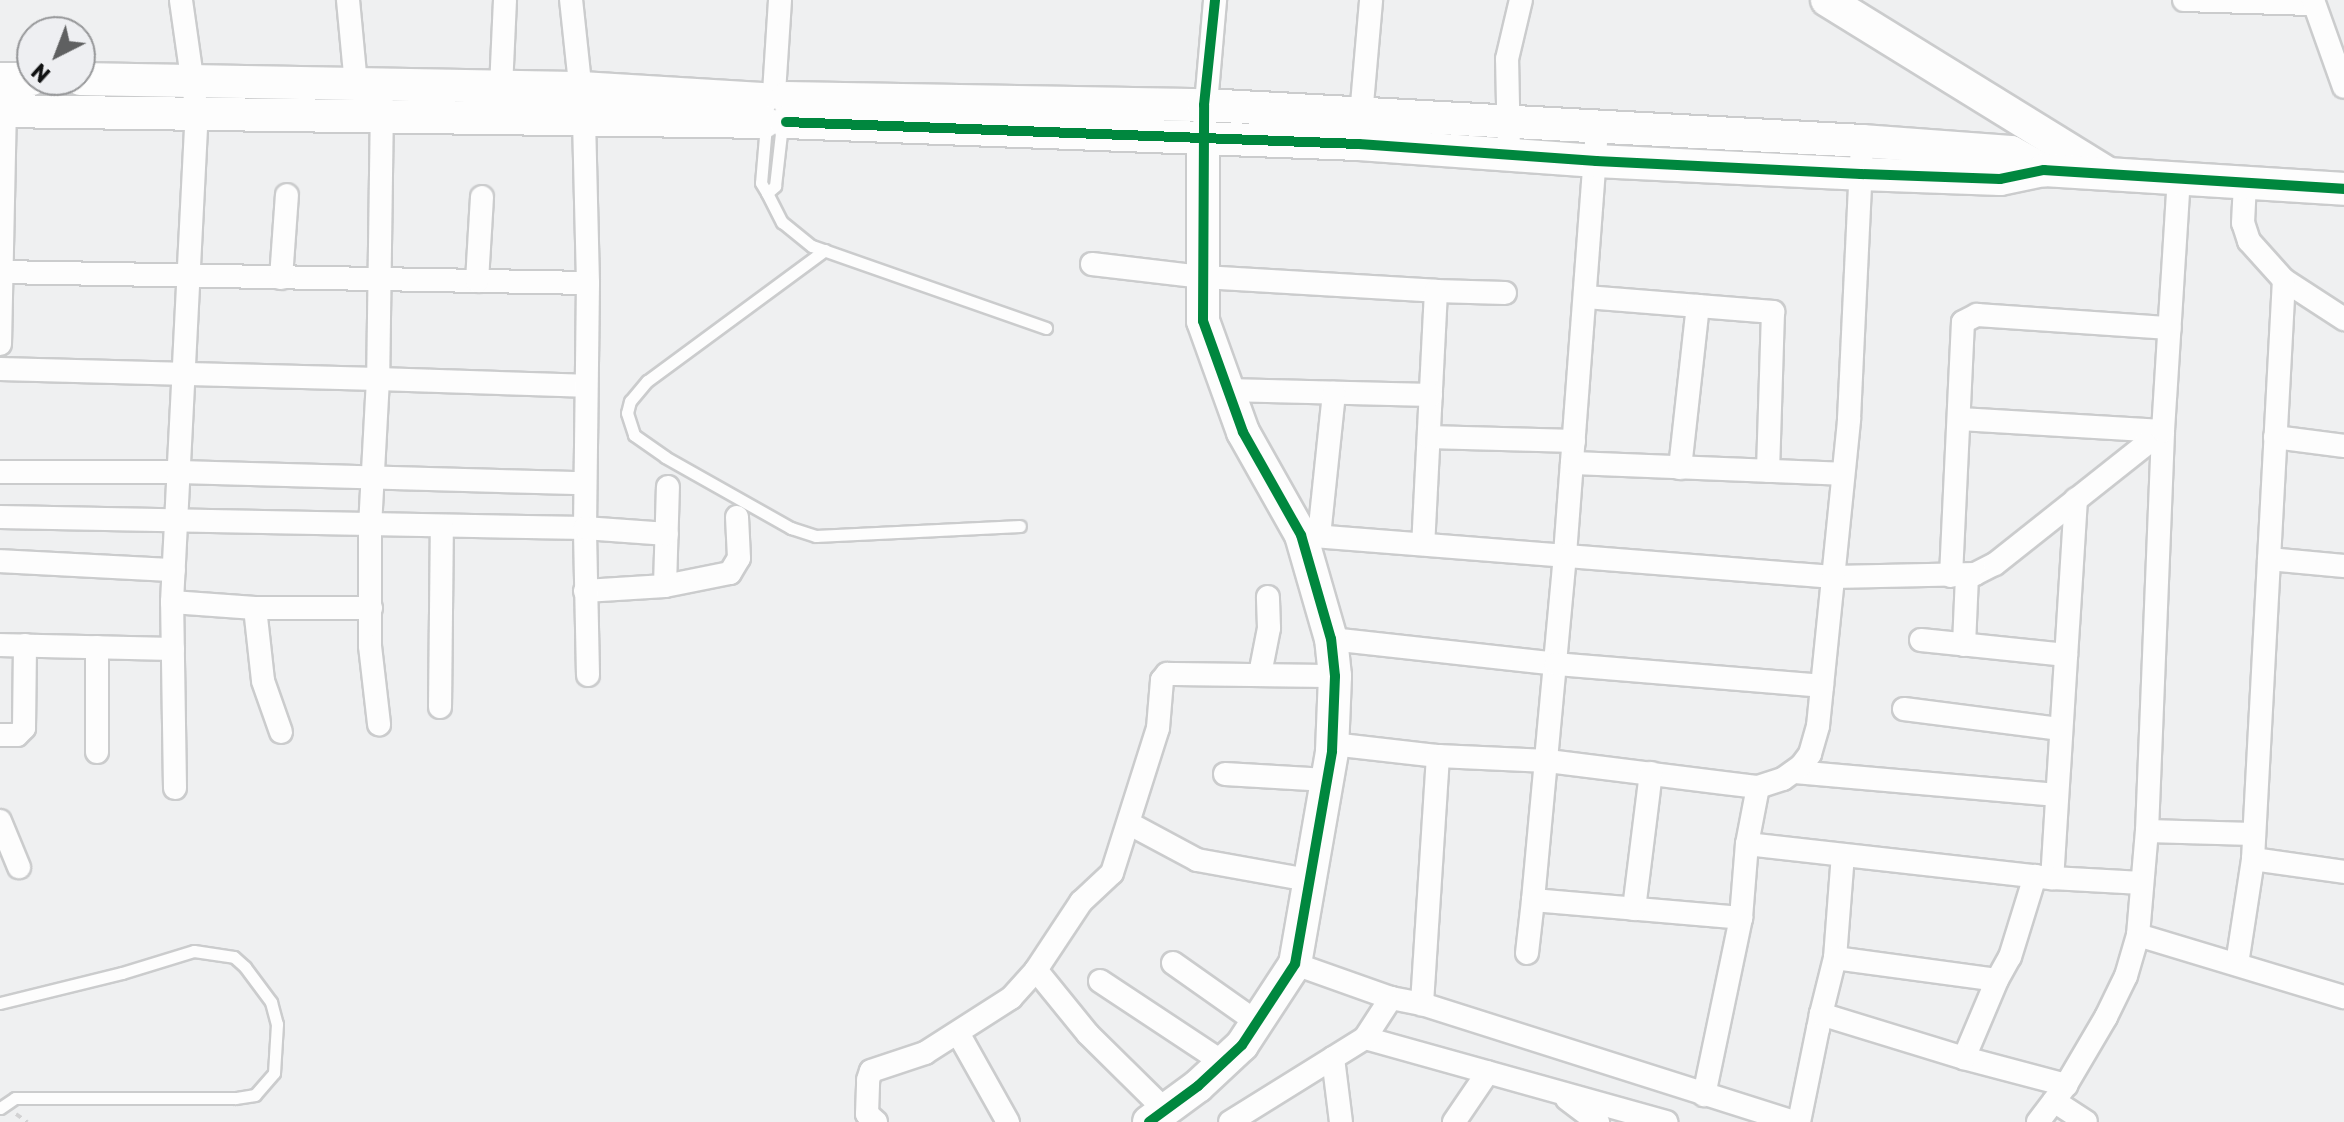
<!DOCTYPE html>
<html>
<head>
<meta charset="utf-8">
<style>
  body { margin:0 }
  #map { position:relative; width:2344px; height:1122px; overflow:hidden; background:#eff0f1; font-family:Rubik,sans-serif }
  div>[style] { position:absolute }
  [style*='--x'] { left:calc(var(--x)*1px); top:calc(var(--y)*1px); width:calc(var(--w)*1px); rotate:calc(var(--a)*1deg) }
  .path>* { height:4px; margin-top:-2px; transform-origin:0; background:repeating-linear-gradient(90deg,#d2d2d3 0 6px,transparent 0 12px) }
  .roads { filter:drop-shadow(2px 0 #cbcccd) drop-shadow(-2px 0 #cbcccd) drop-shadow(0 2px #cbcccd) drop-shadow(0 -2px #cbcccd) }
  .lane>* { height:11px; margin:-5.5px; padding:0 5.5px; transform-origin:5.5px; border-radius:5.5px; background:#fdfdfd }
  .street>* { height:22px; margin:-11px; padding:0 11px; transform-origin:11px; border-radius:11px; background:#fdfdfd }
  .secondary>* { height:32px; margin:-16px; padding:0 16px; transform-origin:16px; border-radius:16px; background:#fdfdfd }
  .cycleway>* { height:10px; margin:-5px; padding:0 5px; transform-origin:5px; border-radius:5px; background:#00873e }
  span { translate:-50% -50%; white-space:nowrap; text-align:center; line-height:1.15; -webkit-text-stroke:6px #eeeff2; paint-order:stroke }
  .north { position:absolute; left:16px; top:16px; width:80px; height:80px; box-sizing:border-box; background:#eeeff2; border:2px solid #969799; border-radius:50%; rotate:222deg; font-size:22px; font-weight:700; line-height:32px; text-align:center; color:#111213 }
  .north::after { content:''; display:block; margin:auto; width:28px; height:36px; background:#5f6061; clip-path:polygon(50% 0,100% 100%,50% 72%,0 100%) }
</style>
</head>
<body>
<div id="map">
  <div class="path">
    <div style="--x:16;--y:1114;--w:14;--a:36"></div>
  </div>
  <div class="roads">
    <div class="lane">
      <div style="--x:766;--y:125;--w:58;--a:94.9"></div>
      <div style="--x:761;--y:183;--w:12;--a:59"></div>
      <div style="--x:767;--y:193;--w:11;--a:-41"></div>
      <div style="--x:775;--y:186;--w:61;--a:-83.5"></div>
      <div style="--x:767;--y:193;--w:33;--a:63"></div>
      <div style="--x:782;--y:222;--w:38;--a:39"></div>
      <div style="--x:812;--y:246;--w:248;--a:19.3"></div>
      <div style="--x:825;--y:250;--w:221;--a:143.6"></div>
      <div style="--x:647;--y:381;--w:26;--a:130"></div>
      <div style="--x:630;--y:401;--w:12;--a:104"></div>
      <div style="--x:627;--y:413;--w:23;--a:72"></div>
      <div style="--x:634;--y:435;--w:38;--a:35"></div>
      <div style="--x:665;--y:457;--w:145;--a:29.4"></div>
      <div style="--x:791;--y:528;--w:26;--a:18"></div>
      <div style="--x:816;--y:536;--w:204;--a:-2.8"></div>
      <div style="--x:0;--y:1003;--w:126;--a:-13.8"></div>
      <div style="--x:122;--y:973;--w:75;--a:-17"></div>
      <div style="--x:194;--y:951;--w:40;--a:8.5"></div>
      <div style="--x:234;--y:957;--w:15;--a:42"></div>
      <div style="--x:245;--y:967;--w:44;--a:53.4"></div>
      <div style="--x:271;--y:1002;--w:23;--a:75"></div>
      <div style="--x:277;--y:1024;--w:49;--a:93.5"></div>
      <div style="--x:274;--y:1073;--w:29;--a:131"></div>
      <div style="--x:255;--y:1095;--w:20;--a:171"></div>
      <div style="--x:235;--y:1098;--w:220;--a:180"></div>
      <div style="--x:15;--y:1098;--w:18;--a:146"></div>
    </div>
    <div class="street">
      <div style="--x:348;--y:0;--w:85;--a:84.6"></div>
      <div style="--x:2184;--y:0;--w:130;--a:1.8"></div>
      <div style="--x:2313;--y:0;--w:92;--a:70.4"></div>
      <div style="--x:501;--y:88;--w:88;--a:-87.4"></div>
      <div style="--x:774;--y:93;--w:93;--a:-86.3"></div>
      <div style="--x:382;--y:103;--w:276;--a:90.8"></div>
      <div style="--x:378;--y:379;--w:206;--a:1.9"></div>
      <div style="--x:1360;--y:127;--w:127;--a:-85"></div>
      <div style="--x:1597;--y:129;--w:427;--a:94.3"></div>
      <div style="--x:1565;--y:555;--w:346;--a:95.3"></div>
      <div style="--x:1533;--y:900;--w:209;--a:4.9"></div>
      <div style="--x:1741;--y:918;--w:181;--a:101.8"></div>
      <div style="--x:1203;--y:138;--w:139;--a:-85"></div>
      <div style="--x:1509;--y:152;--w:93;--a:-91.2"></div>
      <div style="--x:1507;--y:59;--w:61;--a:-76.7"></div>
      <div style="--x:1092;--y:264;--w:112;--a:6.7"></div>
      <div style="--x:1203;--y:277;--w:233;--a:3.4"></div>
      <div style="--x:1436;--y:291;--w:253;--a:92.9"></div>
      <div style="--x:0;--y:272;--w:588;--a:1.07"></div>
      <div style="--x:588;--y:283;--w:162;--a:-91.4"></div>
      <div style="--x:584;--y:121;--w:122;--a:-96.1"></div>
      <div style="--x:281;--y:278;--w:83;--a:-85.9"></div>
      <div style="--x:2284;--y:280;--w:72;--a:33"></div>
      <div style="--x:477;--y:281;--w:84;--a:-86.6"></div>
      <div style="--x:1436;--y:291;--w:69;--a:1.7"></div>
      <div style="--x:1586;--y:297;--w:188;--a:4.6"></div>
      <div style="--x:1773;--y:312;--w:159;--a:91.8"></div>
      <div style="--x:0;--y:344;--w:246;--a:-88.8"></div>
      <div style="--x:0;--y:369;--w:378;--a:1.5"></div>
      <div style="--x:378;--y:379;--w:147;--a:93.1"></div>
      <div style="--x:370;--y:526;--w:120;--a:90"></div>
      <div style="--x:370;--y:646;--w:79;--a:83.4"></div>
      <div style="--x:1227;--y:390;--w:204;--a:1.4"></div>
      <div style="--x:1960;--y:419;--w:203;--a:3.4"></div>
      <div style="--x:1429;--y:437;--w:145;--a:1.6"></div>
      <div style="--x:2275;--y:437;--w:70;--a:7.4"></div>
      <div style="--x:1572;--y:463;--w:271;--a:2.3"></div>
      <div style="--x:1680;--y:468;--w:163;--a:-83.7"></div>
      <div style="--x:0;--y:472;--w:179;--a:0"></div>
      <div style="--x:179;--y:472;--w:405;--a:1.6"></div>
      <div style="--x:2076;--y:499;--w:380;--a:93.6"></div>
      <div style="--x:2052;--y:878;--w:90;--a:3.2"></div>
      <div style="--x:0;--y:517;--w:585;--a:1.08"></div>
      <div style="--x:585;--y:528;--w:245;--a:-89.3"></div>
      <div style="--x:1301;--y:535;--w:534;--a:4.51"></div>
      <div style="--x:1833;--y:577;--w:142;--a:-1.2"></div>
      <div style="--x:1975;--y:574;--w:22;--a:-27"></div>
      <div style="--x:1995;--y:564;--w:214;--a:-38.4"></div>
      <div style="--x:1319;--y:536;--w:144;--a:-84"></div>
      <div style="--x:2269;--y:559;--w:75;--a:5.3"></div>
      <div style="--x:0;--y:561;--w:174;--a:3"></div>
      <div style="--x:1951;--y:576;--w:254;--a:-87.3"></div>
      <div style="--x:1963;--y:322;--w:16;--a:-27"></div>
      <div style="--x:1977;--y:315;--w:193;--a:3.9"></div>
      <div style="--x:665;--y:586;--w:99;--a:-88.3"></div>
      <div style="--x:585;--y:591;--w:80;--a:-3.6"></div>
      <div style="--x:665;--y:586;--w:66;--a:-11.3"></div>
      <div style="--x:730;--y:573;--w:17;--a:-59"></div>
      <div style="--x:739;--y:558;--w:41;--a:-92.8"></div>
      <div style="--x:172;--y:602;--w:83;--a:4.1"></div>
      <div style="--x:255;--y:608;--w:116;--a:0"></div>
      <div style="--x:255;--y:608;--w:73;--a:83.7"></div>
      <div style="--x:263;--y:681;--w:54;--a:70.6"></div>
      <div style="--x:1331;--y:639;--w:226;--a:6.3"></div>
      <div style="--x:1556;--y:664;--w:267;--a:4.7"></div>
      <div style="--x:1921;--y:640;--w:146;--a:5.9"></div>
      <div style="--x:0;--y:645;--w:173;--a:1.3"></div>
      <div style="--x:1964;--y:645;--w:70;--a:-87.5"></div>
      <div style="--x:1260;--y:674;--w:47;--a:-78.9"></div>
      <div style="--x:1269;--y:628;--w:31;--a:-92"></div>
      <div style="--x:588;--y:675;--w:147;--a:-91.2"></div>
      <div style="--x:585;--y:528;--w:82;--a:4.2"></div>
      <div style="--x:440;--y:707;--w:181;--a:-89.4"></div>
      <div style="--x:1904;--y:709;--w:158;--a:7.3"></div>
      <div style="--x:0;--y:735;--w:17;--a:0"></div>
      <div style="--x:17;--y:735;--w:10;--a:-45"></div>
      <div style="--x:24;--y:728;--w:83;--a:-89.3"></div>
      <div style="--x:1332;--y:744;--w:107;--a:6.5"></div>
      <div style="--x:1438;--y:756;--w:249;--a:93.7"></div>
      <div style="--x:97;--y:752;--w:105;--a:-90"></div>
      <div style="--x:1438;--y:756;--w:110;--a:2.6"></div>
      <div style="--x:1548;--y:761;--w:212;--a:7.1"></div>
      <div style="--x:1795;--y:772;--w:263;--a:5"></div>
      <div style="--x:1225;--y:774;--w:102;--a:3.4"></div>
      <div style="--x:175;--y:788;--w:186;--a:-90.9"></div>
      <div style="--x:172;--y:602;--w:490;--a:-87.1"></div>
      <div style="--x:197;--y:113;--w:114;--a:-98.1"></div>
      <div style="--x:0;--y:821;--w:50;--a:67.6"></div>
      <div style="--x:1130;--y:824;--w:76;--a:28.2"></div>
      <div style="--x:1197;--y:860;--w:113;--a:10.2"></div>
      <div style="--x:2147;--y:831;--w:106;--a:1.6"></div>
      <div style="--x:1747;--y:844;--w:307;--a:6.4"></div>
      <div style="--x:2253;--y:859;--w:92;--a:8.1"></div>
      <div style="--x:1634;--y:909;--w:137;--a:-82.9"></div>
      <div style="--x:1741;--y:918;--w:74;--a:-85.4"></div>
      <div style="--x:1747;--y:844;--w:58;--a:-79.1"></div>
      <div style="--x:1758;--y:787;--w:26;--a:-18"></div>
      <div style="--x:1783;--y:779;--w:22;--a:-36"></div>
      <div style="--x:1801;--y:766;--w:15;--a:-53"></div>
      <div style="--x:1810;--y:754;--w:29;--a:-74"></div>
      <div style="--x:1818;--y:726;--w:309;--a:-84.2"></div>
      <div style="--x:1849;--y:419;--w:278;--a:-87.3"></div>
      <div style="--x:2138;--y:935;--w:215;--a:16.8"></div>
      <div style="--x:1527;--y:953;--w:53;--a:-83.5"></div>
      <div style="--x:1835;--y:958;--w:103;--a:-85.6"></div>
      <div style="--x:1173;--y:963;--w:104;--a:35.2"></div>
      <div style="--x:1295;--y:964;--w:102;--a:19.5"></div>
      <div style="--x:1391;--y:998;--w:32;--a:11"></div>
      <div style="--x:1422;--y:1004;--w:390;--a:17.6"></div>
      <div style="--x:2237;--y:964;--w:106;--a:-81.3"></div>
      <div style="--x:2253;--y:859;--w:580;--a:-86.94"></div>
      <div style="--x:2284;--y:280;--w:52;--a:-131.9"></div>
      <div style="--x:2249;--y:241;--w:19;--a:-108"></div>
      <div style="--x:2243;--y:223;--w:40;--a:-87.1"></div>
      <div style="--x:1036;--y:970;--w:82;--a:50.9"></div>
      <div style="--x:1088;--y:1034;--w:108;--a:44.6"></div>
      <div style="--x:1997;--y:980;--w:26;--a:-61"></div>
      <div style="--x:2010;--y:957;--w:85;--a:-72.8"></div>
      <div style="--x:1100;--y:981;--w:149;--a:33.5"></div>
      <div style="--x:958;--y:1033;--w:102;--a:60.7"></div>
      <div style="--x:1365;--y:1038;--w:313;--a:15.6"></div>
      <div style="--x:1333;--y:1058;--w:64;--a:82.9"></div>
      <div style="--x:1964;--y:1058;--w:106;--a:14.8"></div>
      <div style="--x:1567;--y:1099;--w:39;--a:37"></div>
      <div style="--x:2054;--y:1101;--w:38;--a:33"></div>
      <div style="--x:876;--y:1122;--w:12;--a:-138"></div>
      <div style="--x:867;--y:1114;--w:34;--a:-88"></div>
      <div style="--x:868;--y:1080;--w:9;--a:-72"></div>
      <div style="--x:871;--y:1071;--w:57;--a:-18.4"></div>
      <div style="--x:925;--y:1053;--w:102;--a:-32.6"></div>
      <div style="--x:1011;--y:998;--w:38;--a:-48"></div>
      <div style="--x:1036;--y:970;--w:82;--a:-56.5"></div>
      <div style="--x:1081;--y:902;--w:42;--a:-43.1"></div>
      <div style="--x:1112;--y:873;--w:152;--a:-72.4"></div>
      <div style="--x:1158;--y:728;--w:48;--a:-85.2"></div>
      <div style="--x:1162;--y:680;--w:8;--a:-50"></div>
      <div style="--x:1167;--y:674;--w:168;--a:0.7"></div>
      <div style="--x:1230;--y:1122;--w:159;--a:-31.9"></div>
      <div style="--x:1365;--y:1038;--w:48;--a:-57"></div>
      <div style="--x:1454;--y:1122;--w:60;--a:-55.8"></div>
      <div style="--x:1799;--y:1122;--w:95;--a:-78.5"></div>
      <div style="--x:1818;--y:1029;--w:15;--a:-79"></div>
      <div style="--x:1821;--y:1014;--w:58;--a:-76"></div>
      <div style="--x:1835;--y:958;--w:163;--a:7.7"></div>
      <div style="--x:1997;--y:980;--w:85;--a:112.9"></div>
      <div style="--x:1964;--y:1058;--w:150;--a:-162.9"></div>
      <div style="--x:2038;--y:1122;--w:46;--a:-52.9"></div>
      <div style="--x:2066;--y:1085;--w:79;--a:-59.5"></div>
      <div style="--x:2106;--y:1017;--w:46;--a:-64"></div>
      <div style="--x:2126;--y:976;--w:43;--a:-73.7"></div>
      <div style="--x:2138;--y:935;--w:104;--a:-85.1"></div>
      <div style="--x:2147;--y:831;--w:400;--a:-87.7"></div>
      <div style="--x:2163;--y:431;--w:253;--a:-86.4"></div>
    </div>
    <div class="secondary">
      <div style="--x:1827;--y:0;--w:329;--a:31.7"></div>
      <div style="--x:0;--y:79;--w:32;--a:0"></div>
      <div style="--x:80;--y:79;--w:501;--a:1.03"></div>
      <div style="--x:581;--y:88;--w:181;--a:3.5"></div>
      <div style="--x:787;--y:98;--w:417;--a:1"></div>
      <div style="--x:1204;--y:105;--w:659;--a:3.13"></div>
      <div style="--x:1862;--y:141;--w:149;--a:4.2"></div>
      <div style="--x:2011;--y:152;--w:38;--a:29"></div>
      <div style="--x:0;--y:111;--w:764;--a:0.82"></div>
      <div style="--x:786;--y:122;--w:573;--a:2.2"></div>
      <div style="--x:1359;--y:144;--w:238;--a:4.1"></div>
      <div style="--x:1596;--y:161;--w:265;--a:2.8"></div>
      <div style="--x:1861;--y:174;--w:139;--a:2.1"></div>
      <div style="--x:2000;--y:179;--w:45;--a:-11.6"></div>
      <div style="--x:2044;--y:170;--w:301;--a:3.6"></div>
      <div style="--x:1149;--y:1122;--w:61;--a:-36.3"></div>
      <div style="--x:1198;--y:1086;--w:60;--a:-43"></div>
      <div style="--x:1242;--y:1045;--w:97;--a:-56.8"></div>
      <div style="--x:1295;--y:964;--w:216;--a:-80.1"></div>
      <div style="--x:1332;--y:751;--w:75;--a:-87.7"></div>
      <div style="--x:1335;--y:676;--w:37;--a:-96"></div>
      <div style="--x:1331;--y:639;--w:108;--a:-106.1"></div>
      <div style="--x:1301;--y:535;--w:118;--a:-119.4"></div>
      <div style="--x:1243;--y:432;--w:118;--a:-109.8"></div>
      <div style="--x:1203;--y:321;--w:183;--a:-90"></div>
    </div>
  </div>
  <div class="cycleway">
    <div style="--x:786;--y:122;--w:573;--a:2.2"></div>
    <div style="--x:1359;--y:144;--w:238;--a:4.1"></div>
    <div style="--x:1596;--y:161;--w:265;--a:2.8"></div>
    <div style="--x:1861;--y:174;--w:139;--a:2.1"></div>
    <div style="--x:2000;--y:179;--w:45;--a:-11.6"></div>
    <div style="--x:2044;--y:170;--w:301;--a:3.6"></div>
    <div style="--x:1149;--y:1122;--w:61;--a:-36.3"></div>
    <div style="--x:1198;--y:1086;--w:60;--a:-43"></div>
    <div style="--x:1242;--y:1045;--w:97;--a:-56.8"></div>
    <div style="--x:1295;--y:964;--w:216;--a:-80.1"></div>
    <div style="--x:1332;--y:751;--w:75;--a:-87.7"></div>
    <div style="--x:1335;--y:676;--w:37;--a:-96"></div>
    <div style="--x:1331;--y:639;--w:108;--a:-106.1"></div>
    <div style="--x:1301;--y:535;--w:118;--a:-119.4"></div>
    <div style="--x:1243;--y:432;--w:118;--a:-109.8"></div>
    <div style="--x:1203;--y:321;--w:216;--a:-89.7"></div>
    <div style="--x:1204;--y:105;--w:106;--a:-84"></div>
  </div>
  <div class="north">N</div>
</div>
</body>
</html>
